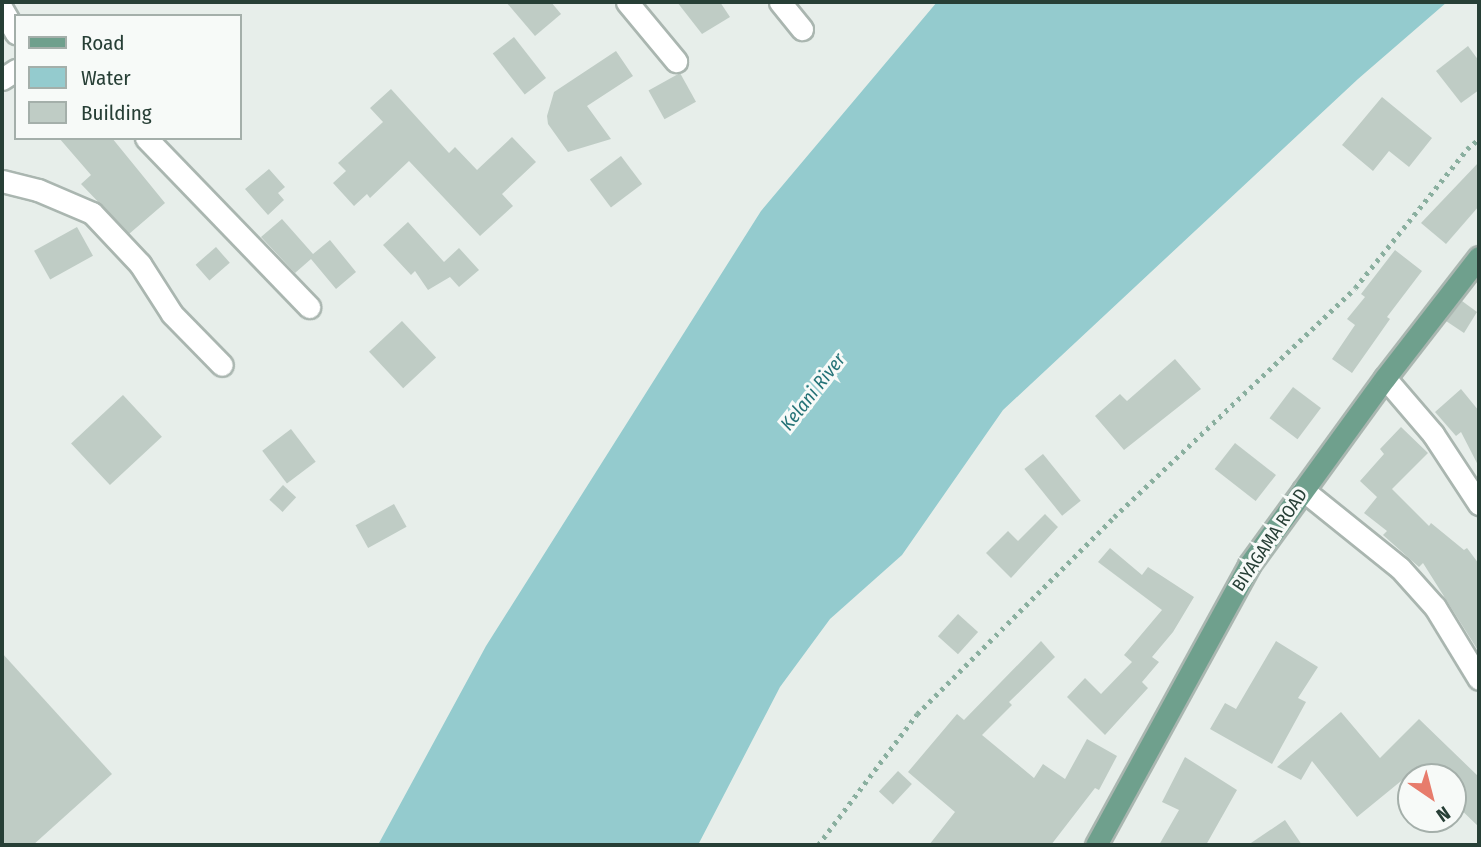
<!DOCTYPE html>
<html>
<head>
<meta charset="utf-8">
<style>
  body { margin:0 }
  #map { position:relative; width:1481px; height:847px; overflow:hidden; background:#e7eeea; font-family:"Fira Sans Condensed",sans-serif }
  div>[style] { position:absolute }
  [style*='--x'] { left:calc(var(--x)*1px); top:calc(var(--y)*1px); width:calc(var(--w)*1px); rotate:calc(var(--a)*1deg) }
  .water>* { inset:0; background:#94cbce }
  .building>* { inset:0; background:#bfccc5; transform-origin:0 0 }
  .path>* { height:4.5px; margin-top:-2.25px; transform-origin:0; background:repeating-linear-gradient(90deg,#8aaf9f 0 3.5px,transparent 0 8.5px) }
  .roads { filter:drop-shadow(2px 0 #aab6b0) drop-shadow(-2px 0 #aab6b0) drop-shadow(0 2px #aab6b0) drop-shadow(0 -2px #aab6b0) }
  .minor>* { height:21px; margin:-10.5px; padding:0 10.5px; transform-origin:10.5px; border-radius:10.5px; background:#fff }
  .major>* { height:21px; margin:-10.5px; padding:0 10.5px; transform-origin:10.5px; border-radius:10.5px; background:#6fa08d }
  span { translate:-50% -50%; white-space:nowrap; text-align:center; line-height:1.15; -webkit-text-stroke:6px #f7faf8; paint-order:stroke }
  .street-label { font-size:18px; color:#273f36 }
  .water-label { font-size:19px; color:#257377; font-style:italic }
  .frame { position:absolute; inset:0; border:4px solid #273f36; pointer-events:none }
  .legend { position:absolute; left:14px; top:14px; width:228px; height:126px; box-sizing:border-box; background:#f7faf8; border:2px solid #a4afaa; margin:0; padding:9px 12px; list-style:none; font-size:21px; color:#273f36 }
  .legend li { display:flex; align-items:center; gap:14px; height:35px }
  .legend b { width:35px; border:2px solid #a4afaa }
  .north { position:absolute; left:1397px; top:763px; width:70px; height:70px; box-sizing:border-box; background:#f7faf8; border:2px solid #a4afaa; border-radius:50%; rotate:145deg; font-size:19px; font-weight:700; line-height:28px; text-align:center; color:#273f36 }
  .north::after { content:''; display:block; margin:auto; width:24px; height:32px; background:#e77c6c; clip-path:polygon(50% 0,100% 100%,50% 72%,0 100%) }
</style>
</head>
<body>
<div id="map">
  <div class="water">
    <div style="clip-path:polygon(937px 2px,1447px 2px,1358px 79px,1003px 410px,902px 555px,830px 619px,780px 687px,698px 845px,378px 845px,486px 646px,761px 211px)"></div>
  </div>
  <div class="building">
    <div style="clip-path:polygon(506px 2px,551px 2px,561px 14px,535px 36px)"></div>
    <div style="clip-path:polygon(677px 2px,720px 2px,730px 17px,702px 34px)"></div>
    <div style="left:514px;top:37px;width:52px;height:27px;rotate:52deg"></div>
    <div style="clip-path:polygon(1468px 46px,1479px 61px,1479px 90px,1461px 103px,1436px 71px)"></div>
    <div style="clip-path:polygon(616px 51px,633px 76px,587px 106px,611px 139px,568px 152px,548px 124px,547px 116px,554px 92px)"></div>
    <div style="left:680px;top:73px;width:33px;height:36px;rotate:61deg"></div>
    <div style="clip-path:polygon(391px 89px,449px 153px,455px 147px,477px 170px,512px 137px,536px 162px,502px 194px,513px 206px,480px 236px,409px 161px,370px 198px,367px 194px,354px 206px,333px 183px,346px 171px,338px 163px,383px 122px,370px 108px)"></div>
    <div style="clip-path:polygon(1382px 97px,1432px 138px,1409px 167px,1389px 151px,1373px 171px,1342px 145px)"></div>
    <div style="clip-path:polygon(59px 138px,112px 138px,165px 203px,129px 234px,81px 184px,91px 175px)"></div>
    <div style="left:621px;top:156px;width:35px;height:39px;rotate:53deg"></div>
    <div style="clip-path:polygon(1479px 162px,1479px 206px,1446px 244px,1421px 223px)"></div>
    <div style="clip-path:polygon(269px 169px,285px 187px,278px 193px,284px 200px,268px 215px,245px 189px)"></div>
    <div style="clip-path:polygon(282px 219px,313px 254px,330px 240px,356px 272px,336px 289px,311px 259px,295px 273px,261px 237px)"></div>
    <div style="clip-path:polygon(408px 222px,444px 262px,459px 248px,479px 270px,459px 287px,450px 277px,428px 290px,415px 271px,411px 275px,383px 245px)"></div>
    <div style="left:77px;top:227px;width:33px;height:49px;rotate:61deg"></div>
    <div style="left:216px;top:247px;width:21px;height:27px;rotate:49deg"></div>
    <div style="clip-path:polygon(1395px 250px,1422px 271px,1387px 317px,1390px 319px,1352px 373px,1332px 359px,1355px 325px,1347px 319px,1365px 297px,1361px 294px)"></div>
    <div style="clip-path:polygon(1462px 301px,1477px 312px,1464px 333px,1446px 321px)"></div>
    <div style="left:402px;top:321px;width:50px;height:45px;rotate:47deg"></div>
    <div style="clip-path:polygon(1175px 359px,1201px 389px,1124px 450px,1095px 416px,1120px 394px,1127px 401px)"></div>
    <div style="left:1293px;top:387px;width:35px;height:39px;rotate:37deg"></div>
    <div style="clip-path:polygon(1461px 389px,1479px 411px,1479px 467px,1461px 432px,1456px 436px,1435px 412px)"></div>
    <div style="left:123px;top:395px;width:57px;height:71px;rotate:47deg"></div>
    <div style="clip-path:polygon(1401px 427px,1428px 453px,1392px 489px,1429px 526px,1431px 523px,1464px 550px,1467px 548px,1479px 564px,1479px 652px,1423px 563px,1419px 567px,1411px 560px,1383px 535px,1387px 531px,1364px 513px,1377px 497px,1360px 481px,1384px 454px,1380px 449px)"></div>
    <div style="left:291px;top:429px;width:41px;height:36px;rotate:53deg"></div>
    <div style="left:1235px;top:443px;width:52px;height:33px;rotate:38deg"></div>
    <div style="left:1043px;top:454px;width:60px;height:24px;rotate:51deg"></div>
    <div style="left:283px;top:485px;width:18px;height:20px;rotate:43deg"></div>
    <div style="left:394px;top:504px;width:26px;height:44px;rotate:61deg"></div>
    <div style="clip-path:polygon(1045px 514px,1058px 527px,1011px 578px,986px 553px,1008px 531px,1018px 541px)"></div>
    <div style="clip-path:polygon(1110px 548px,1142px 575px,1148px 567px,1194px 597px,1173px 632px,1152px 657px,1159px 662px,1142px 682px,1148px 688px,1105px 735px,1067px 697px,1085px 678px,1101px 694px,1132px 662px,1124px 655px,1162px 610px,1098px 562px)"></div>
    <div style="left:958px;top:614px;width:27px;height:30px;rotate:42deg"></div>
    <div style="clip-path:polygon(1041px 641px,1055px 657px,1009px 702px,1012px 705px,982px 735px,1034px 778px,1043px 764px,1065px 779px,1087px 739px,1117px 756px,1099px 790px,1095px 788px,1051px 845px,929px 845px,955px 812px,908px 772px,957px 714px,964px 720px)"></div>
    <div style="clip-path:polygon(1276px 641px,1318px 667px,1298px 698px,1306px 702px,1272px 764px,1210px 729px,1225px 703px,1236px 709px)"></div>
    <div style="clip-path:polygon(2px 653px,112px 774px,33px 845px,2px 845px)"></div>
    <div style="clip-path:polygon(1341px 712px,1380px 758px,1419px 719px,1479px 777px,1479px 827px,1453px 802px,1453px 777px,1427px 777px,1417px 768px,1357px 817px,1312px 761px,1301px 780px,1277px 767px)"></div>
    <div style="clip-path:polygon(1185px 757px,1237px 790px,1206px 845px,1159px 845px,1179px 810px,1162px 802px)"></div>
    <div style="left:898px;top:771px;width:19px;height:28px;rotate:43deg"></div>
    <div style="clip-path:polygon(1285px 820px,1302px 845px,1248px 845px)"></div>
  </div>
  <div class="path">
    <div style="--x:818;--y:845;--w:164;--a:-52.9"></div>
    <div style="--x:917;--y:714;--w:279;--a:-45"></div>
    <div style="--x:1114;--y:517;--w:332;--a:-43.5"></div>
    <div style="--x:1355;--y:288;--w:179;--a:-51.1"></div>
    <div style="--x:1467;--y:149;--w:16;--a:-40"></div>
  </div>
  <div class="roads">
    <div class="minor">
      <div style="--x:627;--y:2;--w:77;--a:50.3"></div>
      <div style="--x:780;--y:2;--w:35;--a:51"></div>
      <div style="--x:2;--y:9;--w:28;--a:60"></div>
      <div style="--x:2;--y:79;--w:17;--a:-33"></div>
      <div style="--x:146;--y:138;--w:235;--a:46"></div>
      <div style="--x:2;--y:181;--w:37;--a:14"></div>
      <div style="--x:38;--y:190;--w:59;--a:23.1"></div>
      <div style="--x:92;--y:213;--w:70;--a:46.7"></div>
      <div style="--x:140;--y:264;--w:59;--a:57.4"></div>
      <div style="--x:172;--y:314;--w:71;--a:45.6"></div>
      <div style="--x:1385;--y:378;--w:74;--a:49.4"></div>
      <div style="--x:1433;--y:434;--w:84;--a:56.7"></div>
      <div style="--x:1303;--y:490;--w:124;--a:38.8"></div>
      <div style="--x:1400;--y:568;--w:52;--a:48.1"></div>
      <div style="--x:1435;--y:607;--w:84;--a:58.6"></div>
    </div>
    <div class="major">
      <div style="--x:1096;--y:845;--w:319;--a:-61.3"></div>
      <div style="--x:1249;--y:565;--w:231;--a:-54"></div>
      <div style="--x:1385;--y:378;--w:153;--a:-52.2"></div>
    </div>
  </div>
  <div class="street-label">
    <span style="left:1270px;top:540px;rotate:-56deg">BIYAGAMA ROAD</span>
  </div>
  <div class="water-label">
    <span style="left:813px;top:392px;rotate:-52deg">Kelani River</span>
  </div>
  <div class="frame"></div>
  <ul class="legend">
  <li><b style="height:9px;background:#6fa08d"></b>Road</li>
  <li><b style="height:19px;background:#94cbce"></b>Water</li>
  <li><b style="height:19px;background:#bfccc5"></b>Building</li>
  </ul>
  <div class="north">N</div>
</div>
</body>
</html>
